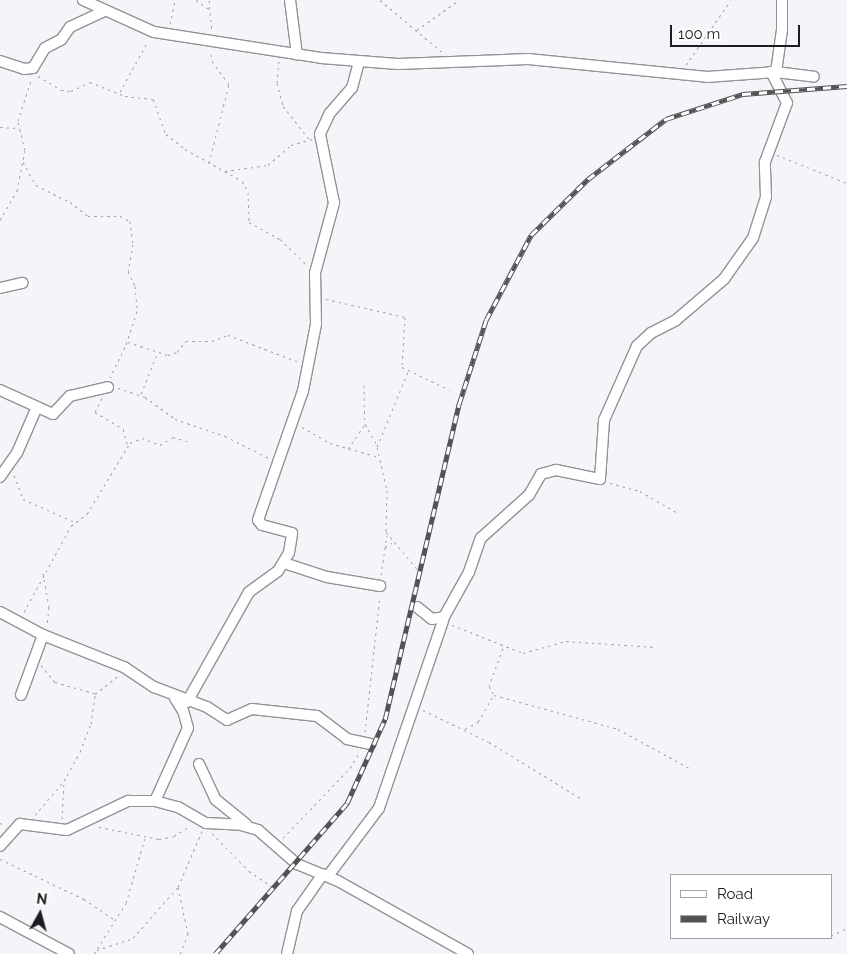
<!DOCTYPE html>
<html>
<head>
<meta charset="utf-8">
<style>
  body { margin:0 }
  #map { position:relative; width:847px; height:954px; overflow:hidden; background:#f4f5f9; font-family:Raleway,sans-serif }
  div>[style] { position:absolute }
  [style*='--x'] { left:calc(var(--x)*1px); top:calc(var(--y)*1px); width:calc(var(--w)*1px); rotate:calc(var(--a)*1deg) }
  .path>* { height:1px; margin-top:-0.5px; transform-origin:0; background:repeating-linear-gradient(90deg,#a2a3a6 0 2.5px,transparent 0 6.5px) }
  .roads { filter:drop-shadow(1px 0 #929396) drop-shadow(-1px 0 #929396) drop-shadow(0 1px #929396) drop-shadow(0 -1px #929396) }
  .minor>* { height:10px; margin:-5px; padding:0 5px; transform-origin:5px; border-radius:5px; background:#fff }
  .rail>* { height:4.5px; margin-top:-2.25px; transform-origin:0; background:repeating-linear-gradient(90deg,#fff 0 8px,#535355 0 16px); box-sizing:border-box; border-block:1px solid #535355 }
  span { translate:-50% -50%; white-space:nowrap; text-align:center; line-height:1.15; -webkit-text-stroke:4.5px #fff; paint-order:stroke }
  .legend { position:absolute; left:670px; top:874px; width:162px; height:65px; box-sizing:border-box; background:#fff; border:1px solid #a4a4a5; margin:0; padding:6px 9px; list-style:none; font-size:15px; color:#1c1c1e }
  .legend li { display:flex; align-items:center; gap:10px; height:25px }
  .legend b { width:25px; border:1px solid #a4a4a5 }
  .north { position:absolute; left:15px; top:889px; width:50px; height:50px; -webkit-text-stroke:4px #fff; paint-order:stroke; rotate:7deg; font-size:14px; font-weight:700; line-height:20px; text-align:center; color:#1c1c1e }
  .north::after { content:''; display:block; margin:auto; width:18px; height:22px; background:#1c1c1e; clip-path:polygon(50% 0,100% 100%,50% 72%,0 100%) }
  .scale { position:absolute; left:670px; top:25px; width:130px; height:22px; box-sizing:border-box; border:2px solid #1c1c1e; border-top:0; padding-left:6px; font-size:15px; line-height:18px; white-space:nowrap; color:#1c1c1e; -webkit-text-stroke:4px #fff; paint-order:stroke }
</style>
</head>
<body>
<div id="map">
  <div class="path">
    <div style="--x:196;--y:0;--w:16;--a:35"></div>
    <div style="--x:209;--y:0;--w:32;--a:85"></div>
    <div style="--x:380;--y:0;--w:81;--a:40"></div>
    <div style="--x:170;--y:24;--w:25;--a:-78"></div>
    <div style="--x:417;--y:30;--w:52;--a:-35.5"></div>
    <div style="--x:279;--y:61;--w:22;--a:95"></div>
    <div style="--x:277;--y:83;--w:24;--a:75"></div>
    <div style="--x:283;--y:106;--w:42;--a:51.8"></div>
    <div style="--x:686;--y:65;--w:79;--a:-55.3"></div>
    <div style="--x:38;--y:76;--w:27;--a:31"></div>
    <div style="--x:61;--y:90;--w:10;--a:6"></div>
    <div style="--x:71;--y:91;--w:21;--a:-25"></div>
    <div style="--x:90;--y:82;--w:38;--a:22"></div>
    <div style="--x:125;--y:96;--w:28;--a:6"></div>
    <div style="--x:153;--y:99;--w:37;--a:70"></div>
    <div style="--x:166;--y:134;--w:24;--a:38"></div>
    <div style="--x:185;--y:149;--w:65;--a:29.3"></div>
    <div style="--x:242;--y:181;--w:13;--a:61"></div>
    <div style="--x:248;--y:192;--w:30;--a:88"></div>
    <div style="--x:249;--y:222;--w:35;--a:29"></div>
    <div style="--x:280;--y:239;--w:37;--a:44"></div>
    <div style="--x:120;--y:92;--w:58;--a:-61.2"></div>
    <div style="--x:0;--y:127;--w:17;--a:3"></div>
    <div style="--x:777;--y:155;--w:75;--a:21.8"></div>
    <div style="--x:23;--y:162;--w:26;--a:61"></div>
    <div style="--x:36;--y:185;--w:38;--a:27"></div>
    <div style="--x:70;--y:202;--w:23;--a:38"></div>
    <div style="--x:88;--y:216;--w:32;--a:0"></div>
    <div style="--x:120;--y:216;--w:11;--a:27"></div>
    <div style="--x:130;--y:221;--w:23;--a:83"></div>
    <div style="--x:133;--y:244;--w:27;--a:100"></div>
    <div style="--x:128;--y:271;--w:17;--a:65"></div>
    <div style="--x:135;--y:286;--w:25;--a:85"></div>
    <div style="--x:137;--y:311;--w:38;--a:108"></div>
    <div style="--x:125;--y:347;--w:34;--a:116"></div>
    <div style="--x:209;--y:163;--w:81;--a:-75.8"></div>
    <div style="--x:229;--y:84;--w:26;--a:-127"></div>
    <div style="--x:213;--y:63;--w:12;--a:-104"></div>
    <div style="--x:225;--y:171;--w:43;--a:-7.9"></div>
    <div style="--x:268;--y:165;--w:30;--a:-41"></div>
    <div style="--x:291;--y:145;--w:22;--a:-16"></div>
    <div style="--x:0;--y:220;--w:34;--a:-60"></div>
    <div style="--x:17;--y:191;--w:42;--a:-79"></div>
    <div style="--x:25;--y:150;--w:30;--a:-104"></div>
    <div style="--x:18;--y:121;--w:46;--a:-72.3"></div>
    <div style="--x:326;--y:299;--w:81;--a:12.8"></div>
    <div style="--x:405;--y:317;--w:50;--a:93.4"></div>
    <div style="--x:402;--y:367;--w:53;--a:25.6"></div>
    <div style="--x:128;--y:342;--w:42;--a:18"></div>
    <div style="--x:168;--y:355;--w:9;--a:-18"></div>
    <div style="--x:177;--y:352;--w:14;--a:-51"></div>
    <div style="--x:186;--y:341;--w:26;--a:0"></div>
    <div style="--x:212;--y:341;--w:17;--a:-21"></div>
    <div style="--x:228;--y:335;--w:76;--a:20.8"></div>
    <div style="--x:408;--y:372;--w:81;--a:112.5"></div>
    <div style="--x:377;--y:447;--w:44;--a:76.9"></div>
    <div style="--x:387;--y:490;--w:42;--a:91.4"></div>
    <div style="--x:386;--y:532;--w:48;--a:50"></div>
    <div style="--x:364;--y:385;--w:39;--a:89"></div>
    <div style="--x:365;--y:424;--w:22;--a:60"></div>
    <div style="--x:118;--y:388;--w:28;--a:18"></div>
    <div style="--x:145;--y:397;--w:37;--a:36"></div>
    <div style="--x:175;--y:419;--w:53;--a:18.8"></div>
    <div style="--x:225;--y:436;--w:49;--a:26.6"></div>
    <div style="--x:141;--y:394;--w:43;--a:-68.2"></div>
    <div style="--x:102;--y:398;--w:16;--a:117"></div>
    <div style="--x:95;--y:412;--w:33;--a:31"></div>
    <div style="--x:123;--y:429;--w:18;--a:74"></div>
    <div style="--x:302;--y:427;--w:32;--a:30"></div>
    <div style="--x:330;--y:443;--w:51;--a:15.9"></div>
    <div style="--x:348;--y:449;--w:29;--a:-56"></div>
    <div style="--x:14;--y:475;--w:26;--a:69"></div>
    <div style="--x:23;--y:499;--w:57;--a:23.9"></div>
    <div style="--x:610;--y:483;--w:31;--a:15"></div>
    <div style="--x:640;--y:491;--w:42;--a:30.3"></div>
    <div style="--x:385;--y:547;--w:8;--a:-30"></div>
    <div style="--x:43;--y:573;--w:35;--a:80"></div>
    <div style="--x:49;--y:607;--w:18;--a:96"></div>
    <div style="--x:381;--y:575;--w:40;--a:-81.5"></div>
    <div style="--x:24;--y:612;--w:98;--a:-61.3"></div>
    <div style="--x:71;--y:526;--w:20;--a:-37"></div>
    <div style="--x:87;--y:514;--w:83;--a:-58.8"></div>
    <div style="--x:130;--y:443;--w:13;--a:-23"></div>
    <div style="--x:142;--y:438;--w:19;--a:21"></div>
    <div style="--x:160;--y:445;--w:15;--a:-32"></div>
    <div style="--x:173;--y:437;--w:15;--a:16"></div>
    <div style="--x:452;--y:625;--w:76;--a:21.5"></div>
    <div style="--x:523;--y:653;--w:45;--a:-15.6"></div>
    <div style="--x:566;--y:641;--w:90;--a:3.8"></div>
    <div style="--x:503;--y:648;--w:40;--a:110.2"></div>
    <div style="--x:489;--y:686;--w:10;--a:61"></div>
    <div style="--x:494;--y:695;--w:129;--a:15.3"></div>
    <div style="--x:618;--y:729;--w:83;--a:28.7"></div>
    <div style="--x:41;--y:665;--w:22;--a:51"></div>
    <div style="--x:55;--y:682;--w:41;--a:15.8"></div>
    <div style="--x:423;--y:710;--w:73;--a:25.9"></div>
    <div style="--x:489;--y:742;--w:109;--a:31.5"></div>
    <div style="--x:465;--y:729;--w:15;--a:-28"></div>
    <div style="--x:478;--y:722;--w:30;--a:-60"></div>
    <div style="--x:365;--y:732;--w:136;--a:-83.7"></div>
    <div style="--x:35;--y:815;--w:45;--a:-49.5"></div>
    <div style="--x:64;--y:781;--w:33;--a:-61"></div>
    <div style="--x:80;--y:752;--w:30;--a:-69"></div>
    <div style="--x:91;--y:724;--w:30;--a:-82"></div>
    <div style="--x:95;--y:694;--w:29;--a:-38"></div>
    <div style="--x:62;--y:819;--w:36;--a:-87"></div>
    <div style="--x:0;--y:823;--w:7;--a:27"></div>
    <div style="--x:99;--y:827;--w:61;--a:11.3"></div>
    <div style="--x:159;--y:839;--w:15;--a:-11"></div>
    <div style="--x:174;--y:836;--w:19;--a:-32"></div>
    <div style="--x:212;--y:833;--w:53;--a:45.8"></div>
    <div style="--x:249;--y:871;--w:30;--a:34"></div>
    <div style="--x:283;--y:838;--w:97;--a:-46.3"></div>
    <div style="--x:350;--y:768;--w:19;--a:-58"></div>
    <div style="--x:0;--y:859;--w:93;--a:25.5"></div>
    <div style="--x:84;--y:899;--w:36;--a:34"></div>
    <div style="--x:831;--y:936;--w:18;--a:-27"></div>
    <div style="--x:97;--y:950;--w:38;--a:-18"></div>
    <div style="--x:133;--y:938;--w:68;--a:-48.6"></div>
    <div style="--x:94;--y:954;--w:60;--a:-57.9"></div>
    <div style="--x:126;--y:903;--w:68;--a:-73.7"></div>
    <div style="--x:180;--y:954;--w:22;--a:-68"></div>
    <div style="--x:188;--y:934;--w:48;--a:-102"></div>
    <div style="--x:178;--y:887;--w:61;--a:-66.8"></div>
  </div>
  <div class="roads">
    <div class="minor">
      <div style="--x:83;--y:0;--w:78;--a:24.3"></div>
      <div style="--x:154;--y:32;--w:169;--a:8.8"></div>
      <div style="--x:321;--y:58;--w:77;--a:4.5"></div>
      <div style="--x:398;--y:64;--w:130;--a:-2.2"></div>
      <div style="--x:528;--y:59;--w:180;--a:5.7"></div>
      <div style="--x:707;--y:77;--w:69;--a:-4.1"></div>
      <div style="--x:776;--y:72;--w:38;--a:7"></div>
      <div style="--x:290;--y:0;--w:55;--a:82.7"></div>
      <div style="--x:0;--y:61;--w:25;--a:18"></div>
      <div style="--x:24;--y:69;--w:9;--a:-6"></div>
      <div style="--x:33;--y:68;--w:23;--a:-59"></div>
      <div style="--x:45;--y:48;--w:18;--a:-27"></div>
      <div style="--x:61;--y:40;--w:16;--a:-55"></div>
      <div style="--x:70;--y:27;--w:38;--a:-25"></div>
      <div style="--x:776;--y:72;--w:42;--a:-81.9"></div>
      <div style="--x:782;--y:30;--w:30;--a:-90"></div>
      <div style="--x:0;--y:288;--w:23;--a:-13"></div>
      <div style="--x:0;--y:390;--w:58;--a:24.4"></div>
      <div style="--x:53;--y:414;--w:25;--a:-47"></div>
      <div style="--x:70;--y:396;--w:39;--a:-13"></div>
      <div style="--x:0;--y:477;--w:29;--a:-55"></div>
      <div style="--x:17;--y:453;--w:48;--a:-66.6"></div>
      <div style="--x:284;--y:563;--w:45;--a:18"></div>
      <div style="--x:327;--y:577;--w:54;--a:9.6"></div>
      <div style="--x:417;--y:607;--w:19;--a:39"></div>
      <div style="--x:432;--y:619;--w:12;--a:-9"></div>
      <div style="--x:444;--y:617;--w:51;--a:-60.9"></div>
      <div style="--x:469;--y:572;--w:36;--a:-71"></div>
      <div style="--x:481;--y:538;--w:64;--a:-41.9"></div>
      <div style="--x:529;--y:495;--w:24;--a:-60"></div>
      <div style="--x:541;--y:474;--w:16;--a:-15"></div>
      <div style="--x:556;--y:470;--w:45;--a:11.6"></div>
      <div style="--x:600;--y:479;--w:59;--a:-86.1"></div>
      <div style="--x:604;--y:420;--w:81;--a:-66"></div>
      <div style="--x:637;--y:346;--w:19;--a:-43"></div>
      <div style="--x:651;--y:333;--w:28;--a:-27"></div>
      <div style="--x:676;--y:320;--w:63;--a:-40.5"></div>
      <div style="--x:724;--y:279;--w:50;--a:-54.7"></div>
      <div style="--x:753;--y:238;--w:43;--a:-72.4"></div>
      <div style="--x:766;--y:197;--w:35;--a:-92"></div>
      <div style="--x:765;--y:162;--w:63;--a:-69.6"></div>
      <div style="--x:787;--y:103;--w:35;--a:-117"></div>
      <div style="--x:0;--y:612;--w:49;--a:28.1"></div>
      <div style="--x:43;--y:635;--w:87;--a:21.6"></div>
      <div style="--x:124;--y:667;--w:36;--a:34"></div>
      <div style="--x:154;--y:687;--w:57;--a:20.7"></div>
      <div style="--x:207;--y:707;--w:24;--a:33"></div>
      <div style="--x:227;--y:720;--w:27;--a:-24"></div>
      <div style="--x:252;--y:709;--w:65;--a:6.1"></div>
      <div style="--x:317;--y:716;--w:38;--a:37"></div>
      <div style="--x:347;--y:739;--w:24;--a:12"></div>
      <div style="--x:21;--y:695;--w:64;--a:-69.9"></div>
      <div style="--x:187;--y:702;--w:126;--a:-60.6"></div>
      <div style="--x:249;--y:592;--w:36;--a:-36"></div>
      <div style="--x:278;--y:571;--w:21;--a:-59"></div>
      <div style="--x:289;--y:553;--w:20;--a:-81"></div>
      <div style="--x:292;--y:533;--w:31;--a:-165"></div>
      <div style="--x:262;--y:525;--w:6;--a:-129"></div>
      <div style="--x:258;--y:520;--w:137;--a:-70.8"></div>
      <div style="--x:303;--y:391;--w:68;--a:-79"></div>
      <div style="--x:316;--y:324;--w:51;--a:-91.1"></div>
      <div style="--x:315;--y:273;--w:73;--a:-74.8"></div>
      <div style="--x:334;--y:203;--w:70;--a:-101.5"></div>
      <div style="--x:320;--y:134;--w:23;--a:-65"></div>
      <div style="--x:330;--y:113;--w:33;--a:-49"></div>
      <div style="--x:352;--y:88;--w:28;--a:-75"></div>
      <div style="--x:199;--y:764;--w:38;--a:65"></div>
      <div style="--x:215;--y:799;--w:40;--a:39"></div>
      <div style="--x:155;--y:801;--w:80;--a:-65.7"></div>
      <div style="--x:188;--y:728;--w:18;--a:-106"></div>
      <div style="--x:183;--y:711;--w:15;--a:-122"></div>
      <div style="--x:0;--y:846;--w:30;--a:-48"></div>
      <div style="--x:20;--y:824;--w:47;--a:7.3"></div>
      <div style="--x:67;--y:830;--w:68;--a:-25.4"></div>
      <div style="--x:128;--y:801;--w:27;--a:0"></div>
      <div style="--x:155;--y:801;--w:24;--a:15"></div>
      <div style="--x:178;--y:807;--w:32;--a:30"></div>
      <div style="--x:206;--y:823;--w:35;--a:3"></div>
      <div style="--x:241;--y:825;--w:18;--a:16"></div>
      <div style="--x:258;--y:830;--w:52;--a:41.1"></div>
      <div style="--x:297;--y:864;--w:44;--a:22.5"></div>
      <div style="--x:338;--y:881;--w:149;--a:29.3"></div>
      <div style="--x:328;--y:876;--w:85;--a:-53.1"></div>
      <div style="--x:379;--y:808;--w:198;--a:-71.1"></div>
      <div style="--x:0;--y:917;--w:78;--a:28.2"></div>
      <div style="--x:287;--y:954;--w:44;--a:-76.9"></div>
      <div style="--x:297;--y:911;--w:45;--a:-54.9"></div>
    </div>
  </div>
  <div class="rail">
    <div style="--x:215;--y:954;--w:201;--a:-48.8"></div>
    <div style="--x:347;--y:803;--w:92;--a:-65.7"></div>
    <div style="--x:385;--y:719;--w:324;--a:-76.8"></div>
    <div style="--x:459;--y:404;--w:88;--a:-72.2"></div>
    <div style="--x:486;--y:320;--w:96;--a:-62.1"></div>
    <div style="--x:531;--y:235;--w:80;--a:-44.5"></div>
    <div style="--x:588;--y:179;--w:98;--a:-37.6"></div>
    <div style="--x:666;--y:119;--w:81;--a:-18"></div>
    <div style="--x:743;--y:94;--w:104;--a:-4.4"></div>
  </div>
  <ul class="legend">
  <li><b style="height:6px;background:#fff"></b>Road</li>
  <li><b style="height:6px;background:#535355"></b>Railway</li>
  </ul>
  <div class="north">N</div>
  <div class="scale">100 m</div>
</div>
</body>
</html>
